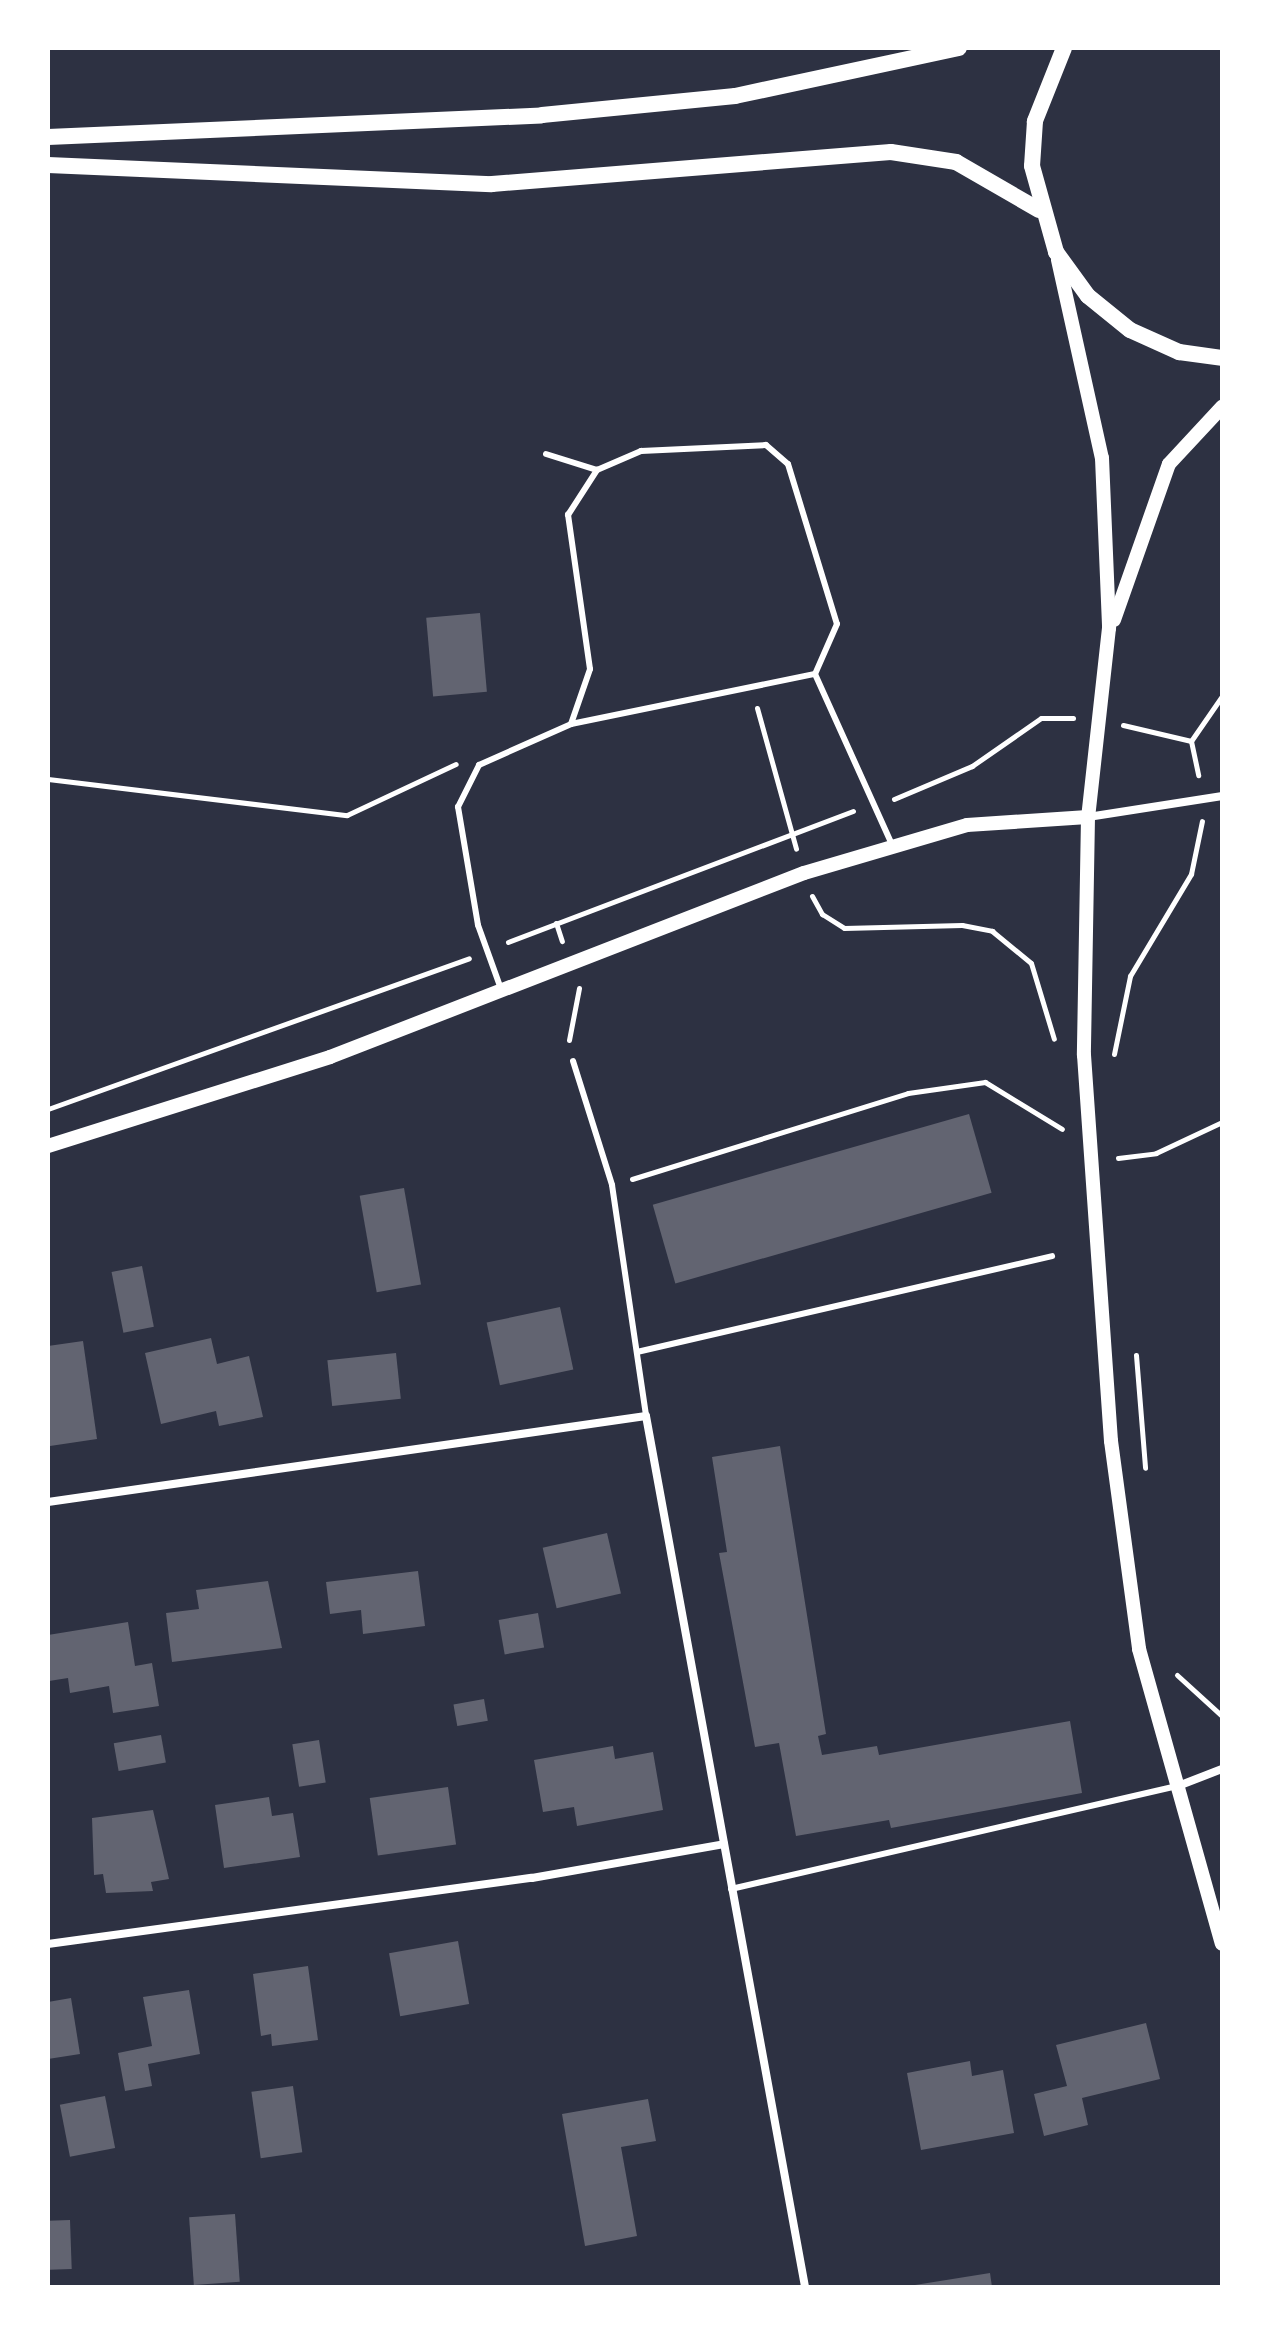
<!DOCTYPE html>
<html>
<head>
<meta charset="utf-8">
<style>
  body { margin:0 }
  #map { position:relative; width:1270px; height:2335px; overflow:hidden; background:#2d3142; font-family:Quicksand,sans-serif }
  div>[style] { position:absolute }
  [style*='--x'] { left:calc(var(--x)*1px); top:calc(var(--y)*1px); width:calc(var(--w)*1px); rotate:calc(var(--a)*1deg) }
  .building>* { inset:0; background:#626471; transform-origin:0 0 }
  .path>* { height:5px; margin:-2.5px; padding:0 2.5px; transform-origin:2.5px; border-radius:2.5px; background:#fff }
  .service>* { height:6px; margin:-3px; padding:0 3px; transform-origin:3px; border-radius:3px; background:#fff }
  .minor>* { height:8px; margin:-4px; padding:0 4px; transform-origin:4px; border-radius:4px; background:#fff }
  .tertiary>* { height:14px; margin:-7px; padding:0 7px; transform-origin:7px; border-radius:7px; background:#fff }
  .secondary>* { height:16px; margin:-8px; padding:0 8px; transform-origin:8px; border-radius:8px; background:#fff }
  span { translate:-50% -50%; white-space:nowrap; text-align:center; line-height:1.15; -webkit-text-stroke:8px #fff; paint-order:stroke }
  .frame { position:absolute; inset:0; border:50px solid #fff; pointer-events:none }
</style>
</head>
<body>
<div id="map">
  <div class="building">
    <div style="left:480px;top:613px;width:79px;height:54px;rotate:85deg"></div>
    <div style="left:969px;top:1114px;width:82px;height:329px;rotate:74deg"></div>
    <div style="left:404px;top:1188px;width:98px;height:45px;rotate:80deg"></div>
    <div style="left:142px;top:1266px;width:62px;height:31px;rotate:79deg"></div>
    <div style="left:560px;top:1307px;width:64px;height:75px;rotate:78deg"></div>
    <div style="clip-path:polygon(211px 1338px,217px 1364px,249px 1356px,263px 1417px,219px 1426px,216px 1411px,161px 1424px,145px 1353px)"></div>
    <div style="clip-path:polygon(83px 1341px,97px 1439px,50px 1446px,48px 1346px)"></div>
    <div style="left:396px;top:1353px;width:46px;height:69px;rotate:84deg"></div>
    <div style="clip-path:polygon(780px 1446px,826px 1734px,818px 1736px,822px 1755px,877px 1746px,879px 1755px,1070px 1721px,1082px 1793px,891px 1828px,889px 1820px,796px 1836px,779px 1743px,755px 1747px,719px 1553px,727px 1552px,712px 1457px)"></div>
    <div style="left:607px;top:1533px;width:62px;height:66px;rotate:77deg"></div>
    <div style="clip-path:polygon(418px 1571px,425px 1626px,363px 1634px,361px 1610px,330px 1614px,326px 1582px)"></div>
    <div style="clip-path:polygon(268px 1581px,282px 1648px,172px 1662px,166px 1613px,199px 1609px,196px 1590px)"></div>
    <div style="left:538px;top:1613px;width:35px;height:40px;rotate:80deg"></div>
    <div style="clip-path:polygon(128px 1622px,135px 1666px,152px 1663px,159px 1706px,113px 1713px,109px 1686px,70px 1693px,68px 1678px,49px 1681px,48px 1635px)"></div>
    <div style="left:484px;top:1699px;width:22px;height:31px;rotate:80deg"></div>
    <div style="left:161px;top:1735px;width:28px;height:48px;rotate:80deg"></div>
    <div style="left:319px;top:1740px;width:43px;height:27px;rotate:81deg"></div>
    <div style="clip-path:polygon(613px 1746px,615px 1759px,653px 1752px,663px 1810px,577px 1826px,574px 1807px,543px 1812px,534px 1760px)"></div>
    <div style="left:448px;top:1787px;width:58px;height:79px;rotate:82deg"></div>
    <div style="clip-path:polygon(269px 1797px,272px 1816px,293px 1813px,300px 1857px,224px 1868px,215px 1805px)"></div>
    <div style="clip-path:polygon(153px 1810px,169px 1879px,151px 1882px,153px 1891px,106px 1893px,103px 1874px,94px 1875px,92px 1818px)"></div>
    <div style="left:458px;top:1941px;width:64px;height:70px;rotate:80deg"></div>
    <div style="clip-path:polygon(308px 1966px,318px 2040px,272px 2046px,271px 2034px,261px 2036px,253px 1974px)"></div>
    <div style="clip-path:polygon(189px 1990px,200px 2054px,148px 2064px,152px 2086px,125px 2091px,118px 2053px,152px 2046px,143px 1997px)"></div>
    <div style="clip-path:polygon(71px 1998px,80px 2054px,48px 2059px,48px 2002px)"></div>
    <div style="clip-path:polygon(1146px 2023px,1160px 2079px,1082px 2098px,1088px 2125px,1044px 2136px,1034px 2094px,1067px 2086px,1056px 2045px)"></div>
    <div style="clip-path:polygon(970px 2061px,972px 2076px,1003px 2070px,1014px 2133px,921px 2150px,907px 2073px)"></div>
    <div style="left:293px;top:2086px;width:67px;height:42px;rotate:82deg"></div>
    <div style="left:105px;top:2096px;width:53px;height:46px;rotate:79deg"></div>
    <div style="clip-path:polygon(648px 2099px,656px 2141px,621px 2147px,637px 2236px,585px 2246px,562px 2114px)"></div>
    <div style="left:235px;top:2214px;width:68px;height:46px;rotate:86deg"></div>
    <div style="left:70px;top:2220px;width:49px;height:22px;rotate:88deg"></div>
    <div style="clip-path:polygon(990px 2273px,992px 2287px,915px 2287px,915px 2285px)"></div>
  </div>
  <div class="path">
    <div style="--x:757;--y:708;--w:146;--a:74.5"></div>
    <div style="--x:1123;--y:725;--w:70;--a:13.2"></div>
    <div style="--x:1191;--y:741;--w:35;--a:78"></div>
    <div style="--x:1191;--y:741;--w:55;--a:-55.4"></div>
    <div style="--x:48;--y:779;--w:301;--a:6.9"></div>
    <div style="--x:347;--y:815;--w:120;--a:-25.1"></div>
    <div style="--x:894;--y:799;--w:85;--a:-22.9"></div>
    <div style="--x:972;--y:766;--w:84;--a:-34.8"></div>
    <div style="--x:1041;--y:718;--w:32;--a:0"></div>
    <div style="--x:812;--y:896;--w:21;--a:61"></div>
    <div style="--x:822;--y:914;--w:26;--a:32"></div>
    <div style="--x:844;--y:928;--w:118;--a:-1.5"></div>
    <div style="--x:962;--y:925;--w:31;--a:11"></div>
    <div style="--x:992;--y:931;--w:50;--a:39.4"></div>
    <div style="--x:1031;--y:963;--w:79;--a:73.2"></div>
    <div style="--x:556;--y:923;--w:19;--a:72"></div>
    <div style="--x:508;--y:942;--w:369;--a:-20.8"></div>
    <div style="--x:569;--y:1040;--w:53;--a:-79.1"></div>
    <div style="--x:1114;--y:1054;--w:80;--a:-78.4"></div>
    <div style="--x:1130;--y:976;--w:119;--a:-59.1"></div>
    <div style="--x:1191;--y:874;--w:54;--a:-78.3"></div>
    <div style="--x:48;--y:1109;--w:447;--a:-19.7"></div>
    <div style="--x:1118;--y:1158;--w:38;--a:-7"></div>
    <div style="--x:1156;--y:1153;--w:73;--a:-25.2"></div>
    <div style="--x:632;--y:1179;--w:289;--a:-17.3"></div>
    <div style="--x:908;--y:1093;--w:78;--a:-8.1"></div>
    <div style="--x:985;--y:1082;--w:90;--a:31.4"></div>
    <div style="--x:1136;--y:1355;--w:113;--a:85.4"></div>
    <div style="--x:1177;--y:1675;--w:61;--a:42.3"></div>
  </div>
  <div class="service">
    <div style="--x:546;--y:454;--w:53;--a:17.4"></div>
    <div style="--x:571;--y:724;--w:249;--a:-11.6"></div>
    <div style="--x:501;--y:989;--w:68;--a:-109.8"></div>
    <div style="--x:478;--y:925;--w:120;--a:-99.6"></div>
    <div style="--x:458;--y:807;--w:47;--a:-63.4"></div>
    <div style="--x:479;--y:765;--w:101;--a:-24"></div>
    <div style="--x:571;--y:724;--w:58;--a:-70.9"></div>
    <div style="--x:590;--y:669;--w:156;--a:-98.1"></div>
    <div style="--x:568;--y:515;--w:54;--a:-57.2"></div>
    <div style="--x:597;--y:470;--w:48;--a:-23.4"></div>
    <div style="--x:641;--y:451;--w:125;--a:-2.7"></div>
    <div style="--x:766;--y:445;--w:29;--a:41"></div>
    <div style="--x:788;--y:464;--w:167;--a:73"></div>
    <div style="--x:837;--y:624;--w:55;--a:113.7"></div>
    <div style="--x:815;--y:674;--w:190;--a:65.7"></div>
    <div style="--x:573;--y:1061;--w:130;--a:72.5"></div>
    <div style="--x:612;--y:1185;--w:233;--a:81.6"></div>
    <div style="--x:637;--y:1352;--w:426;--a:-13"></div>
    <div style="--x:731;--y:1889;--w:459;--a:-13"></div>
  </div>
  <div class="minor">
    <div style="--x:1088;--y:817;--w:136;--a:-8.9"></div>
    <div style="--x:48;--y:1502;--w:604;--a:-8.18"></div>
    <div style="--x:646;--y:1416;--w:885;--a:79.65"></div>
    <div style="--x:1178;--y:1786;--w:47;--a:-21.1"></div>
    <div style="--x:48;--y:1944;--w:488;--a:-7.8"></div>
    <div style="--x:532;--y:1878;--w:195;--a:-10"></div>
  </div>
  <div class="tertiary">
    <div style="--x:1058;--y:260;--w:203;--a:77.5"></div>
    <div style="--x:1102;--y:458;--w:170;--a:87.6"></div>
    <div style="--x:1109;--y:628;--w:190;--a:96.3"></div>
    <div style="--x:1088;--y:817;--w:238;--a:91"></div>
    <div style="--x:1084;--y:1055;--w:387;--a:86"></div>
    <div style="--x:1111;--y:1441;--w:210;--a:82.3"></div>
    <div style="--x:1139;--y:1649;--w:306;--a:74.3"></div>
    <div style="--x:1114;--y:620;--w:165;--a:-70.6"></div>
    <div style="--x:1169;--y:464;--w:78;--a:-47.1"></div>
    <div style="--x:48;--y:1146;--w:296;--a:-17.5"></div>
    <div style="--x:330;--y:1057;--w:508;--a:-21.22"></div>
    <div style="--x:804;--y:873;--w:170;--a:-16.4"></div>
    <div style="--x:967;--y:825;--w:121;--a:-3.8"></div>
  </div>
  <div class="secondary">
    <div style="--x:1064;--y:48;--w:79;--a:111.7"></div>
    <div style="--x:1035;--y:121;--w:45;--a:93.8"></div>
    <div style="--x:1032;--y:166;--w:89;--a:74.4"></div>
    <div style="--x:1056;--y:252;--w:54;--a:54"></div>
    <div style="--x:1088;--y:296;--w:54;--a:39"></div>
    <div style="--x:1130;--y:330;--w:54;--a:24.2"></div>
    <div style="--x:1179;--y:352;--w:43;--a:7.9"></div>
    <div style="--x:48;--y:137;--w:494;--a:-2.5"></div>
    <div style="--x:542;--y:115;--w:194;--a:-5.6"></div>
    <div style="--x:735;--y:96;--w:229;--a:-12.1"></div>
    <div style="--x:48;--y:165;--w:444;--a:2.5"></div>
    <div style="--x:492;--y:184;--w:400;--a:-4.6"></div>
    <div style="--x:891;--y:152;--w:66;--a:8.7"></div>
    <div style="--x:956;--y:162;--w:96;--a:30"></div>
  </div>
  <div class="frame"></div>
</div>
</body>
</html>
